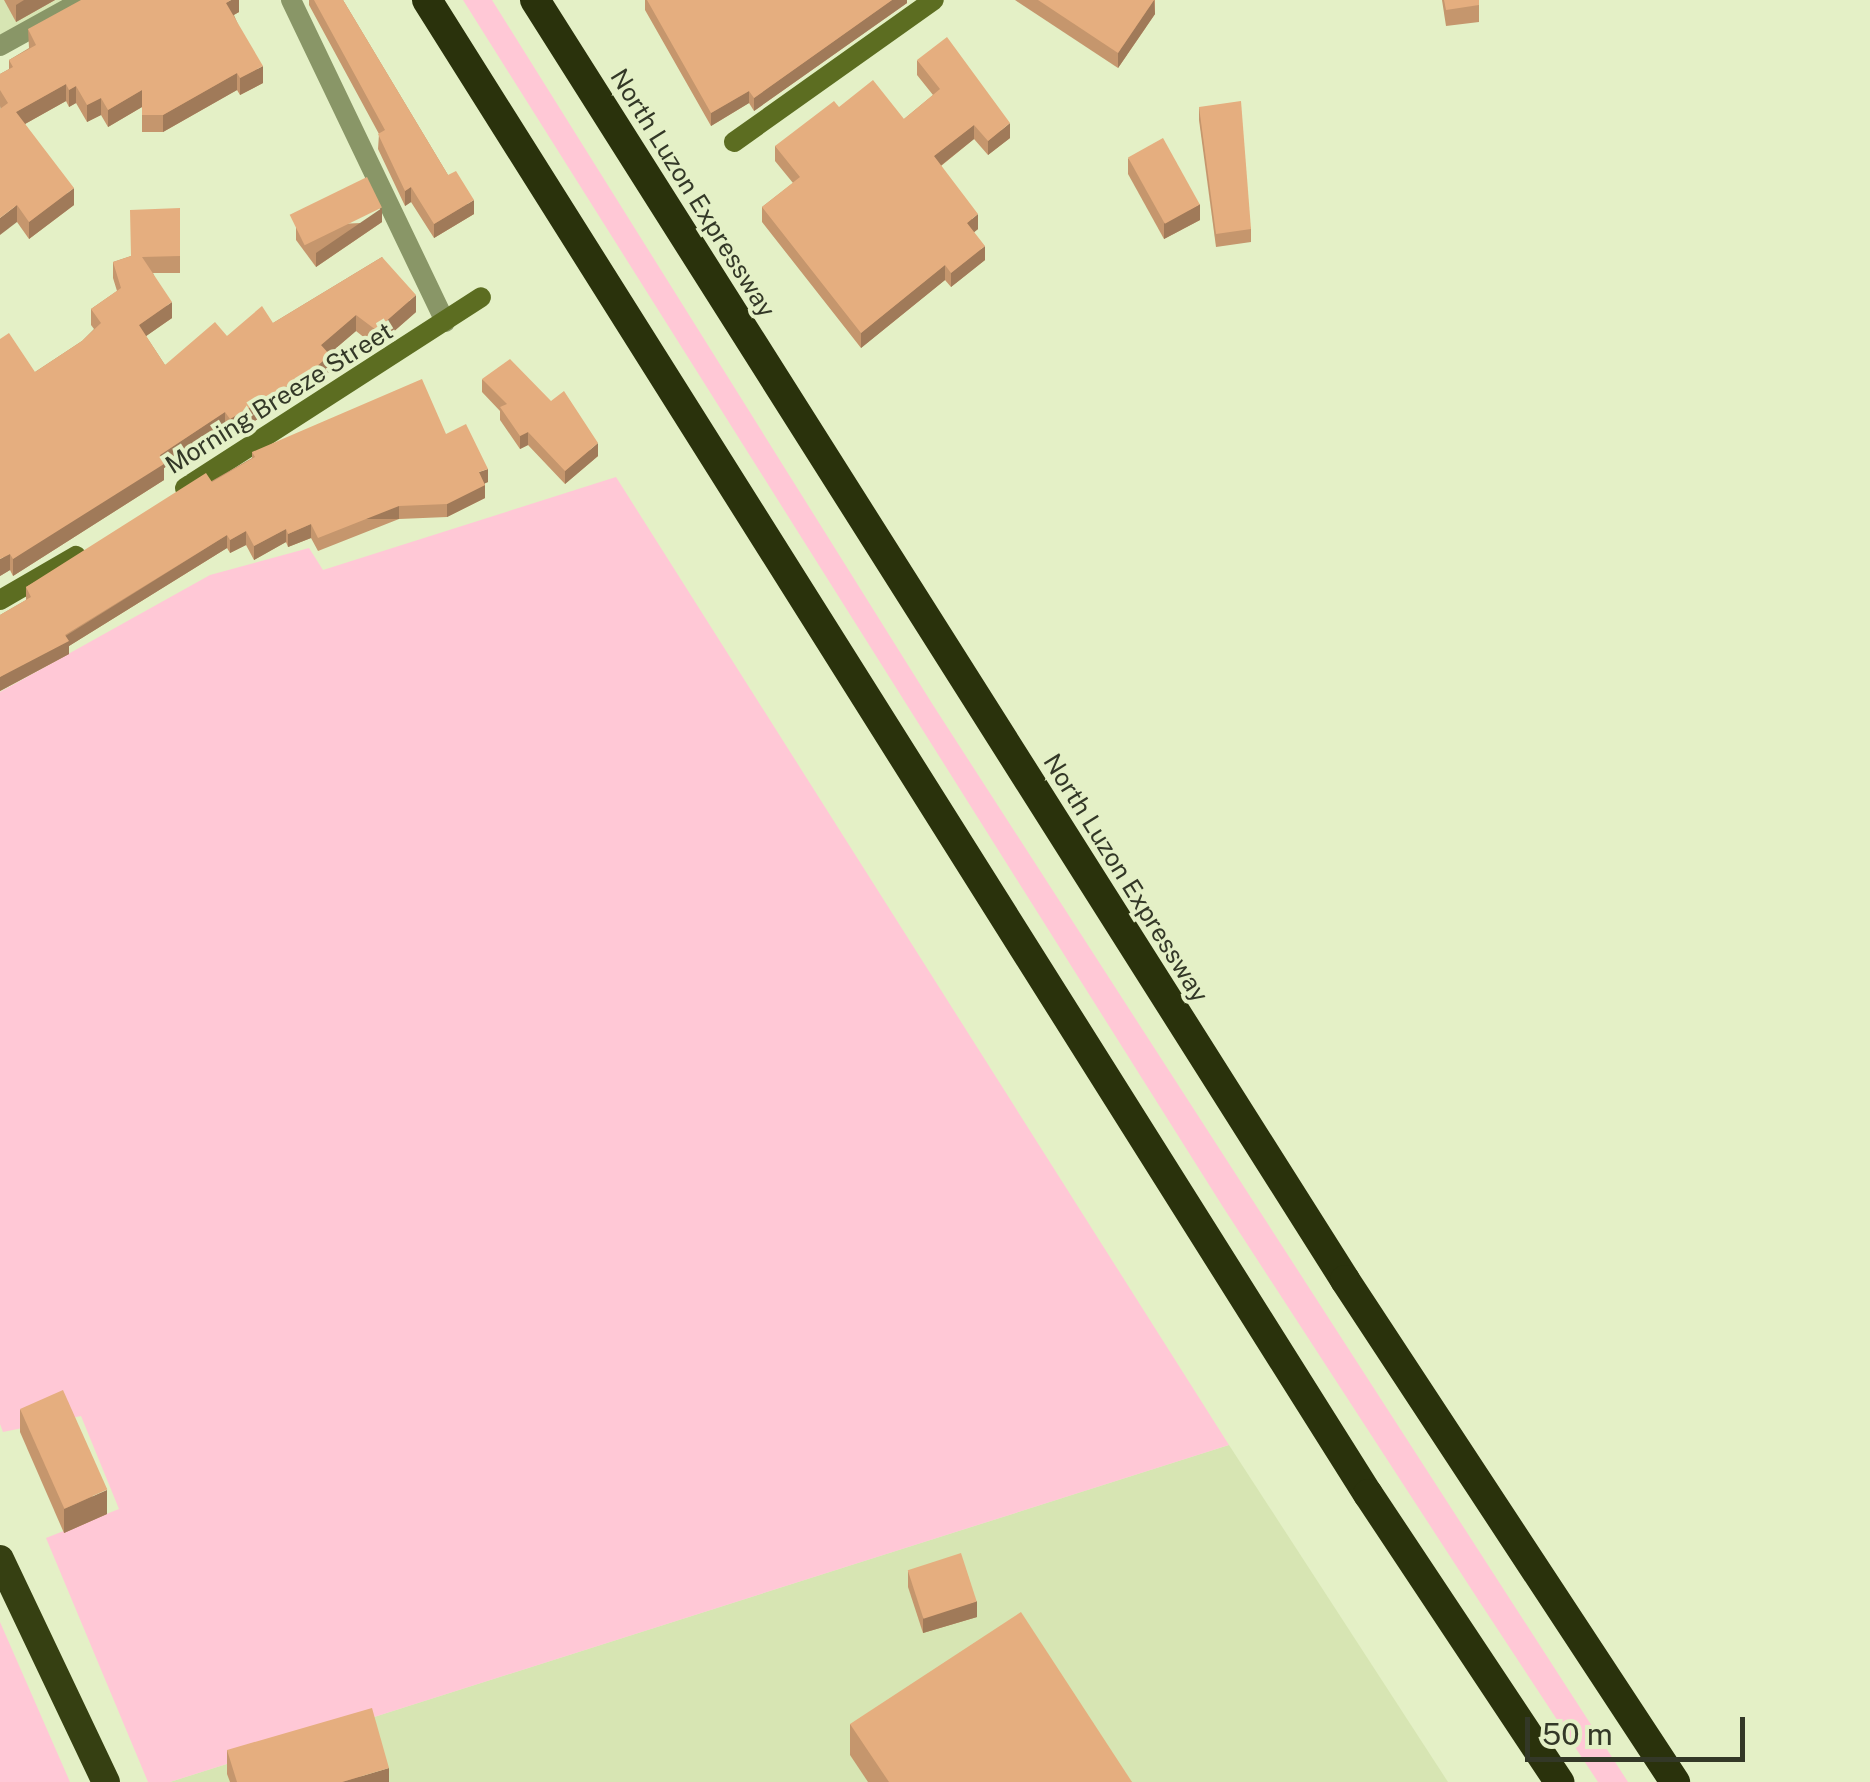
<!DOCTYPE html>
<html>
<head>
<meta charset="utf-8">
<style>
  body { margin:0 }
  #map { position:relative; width:1870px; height:1782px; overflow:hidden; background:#e4f0c6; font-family:"Public Sans",sans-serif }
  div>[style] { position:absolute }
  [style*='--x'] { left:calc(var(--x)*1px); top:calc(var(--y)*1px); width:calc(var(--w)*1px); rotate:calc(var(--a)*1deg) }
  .built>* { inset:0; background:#d7e5b3 }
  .green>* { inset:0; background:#ffc8d6 }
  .minor>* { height:20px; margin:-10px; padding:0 10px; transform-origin:10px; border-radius:10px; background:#899667 }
  .secondary>* { height:20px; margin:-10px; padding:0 10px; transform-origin:10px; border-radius:10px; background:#5c6d21 }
  .trunk>* { height:28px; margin:-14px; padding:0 14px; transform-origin:14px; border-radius:14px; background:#364012 }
  .motorway>* { height:30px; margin:-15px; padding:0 15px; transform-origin:15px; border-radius:15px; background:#2a320c }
  .wall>* { inset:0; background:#c5966d }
  .shaded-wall>* { inset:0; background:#a07a59; transform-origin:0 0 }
  .building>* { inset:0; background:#e5ae7f; transform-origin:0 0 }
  span { translate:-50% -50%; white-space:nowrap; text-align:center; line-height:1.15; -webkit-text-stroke:8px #e4f0c6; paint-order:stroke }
  .street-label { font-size:25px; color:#333827 }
  .scale { position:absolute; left:1525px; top:1717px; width:220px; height:45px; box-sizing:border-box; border:5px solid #333827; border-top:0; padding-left:12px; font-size:30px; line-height:35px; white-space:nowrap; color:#333827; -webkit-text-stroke:8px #e4f0c6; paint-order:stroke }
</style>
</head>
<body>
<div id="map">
  <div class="built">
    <div style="clip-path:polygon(0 0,65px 0,0 35px)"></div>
    <div style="clip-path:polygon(1229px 1445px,1448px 1782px,170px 1782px)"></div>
  </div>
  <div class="green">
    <div style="clip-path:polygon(463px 0,492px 0,933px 705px,1628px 1782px,1598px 1782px,1481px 1604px,1223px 1207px)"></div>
    <div style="clip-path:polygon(616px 477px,1229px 1445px,170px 1782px,148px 1782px,46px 1538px,119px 1509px,81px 1416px,3px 1432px,0 1424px,0 692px,210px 575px,309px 548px,323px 570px)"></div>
    <div style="clip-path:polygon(0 1622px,70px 1782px,0 1782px)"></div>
  </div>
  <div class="minor">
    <div style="--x:291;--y:0;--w:357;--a:64.4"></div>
    <div style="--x:0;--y:46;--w:95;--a:-29"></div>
  </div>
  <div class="secondary">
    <div style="--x:734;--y:142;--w:245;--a:-35.4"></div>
    <div style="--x:185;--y:488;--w:352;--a:-32.8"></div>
    <div style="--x:0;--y:600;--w:88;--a:-30.1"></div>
  </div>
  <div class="trunk">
    <div style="--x:0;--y:1559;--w:247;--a:64.6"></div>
  </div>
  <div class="motorway">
    <div style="--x:427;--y:0;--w:1766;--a:57.8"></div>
    <div style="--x:1368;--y:1494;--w:346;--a:56.4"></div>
    <div style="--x:535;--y:0;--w:1515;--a:57.67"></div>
    <div style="--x:1345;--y:1280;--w:601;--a:56.68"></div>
  </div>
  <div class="wall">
    <div style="clip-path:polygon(4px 0,55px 0,16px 22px)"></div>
    <div style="clip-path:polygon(239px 0,239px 12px,234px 15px,263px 83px,240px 95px,237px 90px,163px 132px,142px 132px,142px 107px,108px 127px,101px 115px,87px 122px,76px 103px,69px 107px,66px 101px,25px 124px,74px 205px,29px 239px,17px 222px,0 106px,0 74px,9px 69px,9px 60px,29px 48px,28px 29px)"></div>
    <div style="clip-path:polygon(309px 0,343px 0,448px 175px,474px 214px,434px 238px,411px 202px,405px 206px,378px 149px,379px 134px,309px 5px)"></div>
    <div style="clip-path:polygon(645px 0,907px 0,907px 3px,754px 111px,749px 103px,711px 126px,645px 10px)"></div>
    <div style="clip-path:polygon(1015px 0,1155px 0,1155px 14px,1118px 68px)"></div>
    <div style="clip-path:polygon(1442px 0,1479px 0,1479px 22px,1446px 26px)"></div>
    <div style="clip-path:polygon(917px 60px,1010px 138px,988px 155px,974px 139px,941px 166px,978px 229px,974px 232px,985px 260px,951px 287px,945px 280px,861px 348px,762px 222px,762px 207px,793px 183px,775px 161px,775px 146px,904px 119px,933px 95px,917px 75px)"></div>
    <div style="clip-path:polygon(1199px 107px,1251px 229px,1251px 242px,1216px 247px,1199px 120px)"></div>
    <div style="clip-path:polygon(1128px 158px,1200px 220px,1164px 239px,1128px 174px)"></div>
    <div style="clip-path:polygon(180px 208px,180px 273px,153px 273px,172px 318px,146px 336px,165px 365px,227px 336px,273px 323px,382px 257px,416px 312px,376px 347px,356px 331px,329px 354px,330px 371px,308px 390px,230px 435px,225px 428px,164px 468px,164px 480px,13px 576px,10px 570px,0 576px,35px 372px,82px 341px,94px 329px,91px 325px,91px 309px,117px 291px,113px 278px,113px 262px,131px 256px)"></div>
    <div style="clip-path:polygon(382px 222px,316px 267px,296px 240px,296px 226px)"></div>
    <div style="clip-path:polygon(482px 379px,598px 456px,565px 484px,528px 445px,520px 449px,500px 420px,500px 411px,482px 392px)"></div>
    <div style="clip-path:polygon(446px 434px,488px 482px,485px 483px,485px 498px,447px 517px,399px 519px,318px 551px,311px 538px,288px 547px,286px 542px,254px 560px,246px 545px,230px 553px,227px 548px,69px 646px,69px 654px,0 691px,0 615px,26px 600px,26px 587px,252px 458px,252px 452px)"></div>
    <div style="clip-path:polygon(20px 1409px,107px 1514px,64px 1533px,20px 1432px)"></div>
    <div style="clip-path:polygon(908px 1571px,977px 1617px,923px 1633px,908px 1587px)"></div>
    <div style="clip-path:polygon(850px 1724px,1132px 1782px,868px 1782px,850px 1755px)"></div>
    <div style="clip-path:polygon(227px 1750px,389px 1782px,230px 1782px,227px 1774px)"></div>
  </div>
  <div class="shaded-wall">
    <div style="clip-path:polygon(24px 0,55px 0,16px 22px,16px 5px)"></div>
    <div style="clip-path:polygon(231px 0,239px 0,239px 12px,226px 19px,226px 3px)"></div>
    <div style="clip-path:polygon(892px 0,907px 0,907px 3px,754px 111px,754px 98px)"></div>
    <div style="clip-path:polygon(1154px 0,1155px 14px,1118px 68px,1118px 53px)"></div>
    <div style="clip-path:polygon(263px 66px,263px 83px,240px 95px,240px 78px)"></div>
    <div style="clip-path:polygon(237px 73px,237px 90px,163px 132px,163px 115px)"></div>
    <div style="clip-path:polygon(66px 84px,66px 101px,16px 129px,16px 112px)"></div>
    <div style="clip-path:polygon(76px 86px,76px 103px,69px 107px,69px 90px)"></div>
    <div style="clip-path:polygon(142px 90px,142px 107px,108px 127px,108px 110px)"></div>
    <div style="clip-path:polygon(749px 91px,749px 103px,711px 126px,711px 113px)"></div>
    <div style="clip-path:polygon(101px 98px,101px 115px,87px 122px,87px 105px)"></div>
    <div style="clip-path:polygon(1010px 123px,1010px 138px,988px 155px,988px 141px)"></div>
    <div style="clip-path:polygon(974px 125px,974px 139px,934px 171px,934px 156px)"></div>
    <div style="clip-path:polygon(411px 187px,411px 202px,405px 206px,405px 191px)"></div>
    <div style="clip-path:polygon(74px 188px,74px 205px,29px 239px,29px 222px)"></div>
    <div style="clip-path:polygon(474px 200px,474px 214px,434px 238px,434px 224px)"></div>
    <div style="clip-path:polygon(1200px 204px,1200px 220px,1164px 239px,1164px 223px)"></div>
    <div style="clip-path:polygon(17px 205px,17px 222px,0 235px,0 218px)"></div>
    <div style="clip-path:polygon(382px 208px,382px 222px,316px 267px,316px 253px)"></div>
    <div style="clip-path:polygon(978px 214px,978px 229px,967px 238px,967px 223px)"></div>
    <div style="clip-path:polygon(985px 246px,985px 260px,951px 287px,951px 273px)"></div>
    <div style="clip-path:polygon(945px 265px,945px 280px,861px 348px,861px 333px)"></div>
    <div style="clip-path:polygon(416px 295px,416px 312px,376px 347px,376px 330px)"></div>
    <div style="clip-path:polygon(172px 302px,172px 318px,139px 341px,139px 325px)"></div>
    <div style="clip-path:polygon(356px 315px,356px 331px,321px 361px,321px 345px)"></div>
    <div style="clip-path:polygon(330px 355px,330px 371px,308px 390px,230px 435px,230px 419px)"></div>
    <div style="clip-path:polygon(225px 412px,225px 428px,164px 468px,164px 480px,13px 576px,13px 559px,160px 455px)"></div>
    <div style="clip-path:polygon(528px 432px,528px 445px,520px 449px,520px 436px)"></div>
    <div style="clip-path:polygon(598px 443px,598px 456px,565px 484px,565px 471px)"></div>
    <div style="clip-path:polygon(488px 469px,488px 482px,479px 486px,479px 472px)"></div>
    <div style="clip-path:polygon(485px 485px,485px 498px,447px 517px,447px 504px)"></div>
    <div style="left:399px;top:506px;width:13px;height:87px;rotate:90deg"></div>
    <div style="clip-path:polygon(311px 524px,311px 538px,288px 547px,288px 534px)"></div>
    <div style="clip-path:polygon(286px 529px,286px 542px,254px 560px,254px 546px)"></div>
    <div style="clip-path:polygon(246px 531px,246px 545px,230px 553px,230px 540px)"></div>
    <div style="clip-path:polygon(227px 535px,227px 548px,69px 646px,69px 654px,0 691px,0 677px)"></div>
    <div style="clip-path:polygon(10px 554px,10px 570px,0 576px,0 559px)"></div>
    <div style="clip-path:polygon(107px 1490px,107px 1514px,64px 1533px,64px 1509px)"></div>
    <div style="clip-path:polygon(977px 1601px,977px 1617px,923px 1633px,923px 1617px)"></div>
    <div style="clip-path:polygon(389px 1768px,389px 1782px,342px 1782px)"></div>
  </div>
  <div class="building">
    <div style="clip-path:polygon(81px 0,231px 0,226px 3px,263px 66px,240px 78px,237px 73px,163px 115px,142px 115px,142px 90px,108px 110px,101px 98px,87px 105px,76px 86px,69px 90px,66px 84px,16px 112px,74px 188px,29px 222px,17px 205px,0 218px,0 109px,8px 103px,0 90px,0 74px,13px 67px,9px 60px,36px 45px,28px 29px)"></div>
    <div style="clip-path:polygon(314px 0,343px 0,448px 175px,456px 171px,474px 200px,434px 224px,411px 187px,405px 191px,378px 134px,385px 130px)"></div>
    <div style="clip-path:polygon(647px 0,892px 0,754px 98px,749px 91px,711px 113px)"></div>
    <div style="clip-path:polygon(1038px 0,1154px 0,1118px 53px)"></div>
    <div style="clip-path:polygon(1444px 0,1479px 0,1479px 5px,1446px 10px)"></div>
    <div style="clip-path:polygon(947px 37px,1010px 123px,988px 141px,974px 125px,934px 156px,978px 214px,967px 223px,985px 246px,951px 273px,945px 265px,861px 333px,762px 207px,800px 177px,775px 146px,834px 101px,839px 107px,873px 80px,904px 119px,940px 89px,917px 60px)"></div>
    <div style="clip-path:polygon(1241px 101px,1251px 229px,1216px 234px,1199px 107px)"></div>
    <div style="left:1163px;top:138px;width:76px;height:40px;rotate:61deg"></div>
    <div style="left:367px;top:177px;width:34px;height:86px;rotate:64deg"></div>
    <div style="clip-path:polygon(180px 208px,180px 256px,142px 257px,172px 302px,139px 325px,165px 365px,215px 322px,227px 336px,262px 306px,273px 323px,382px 257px,416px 295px,376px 330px,356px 315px,321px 345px,330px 355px,308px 374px,230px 419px,225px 412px,160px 455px,164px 464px,13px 559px,10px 554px,0 559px,0 339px,9px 333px,35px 372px,82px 341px,101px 323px,91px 309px,121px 288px,113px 262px,131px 256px,130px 210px)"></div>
    <div style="clip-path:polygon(510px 359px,551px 401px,564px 391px,598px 443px,565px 471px,528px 432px,520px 436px,500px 407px,507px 404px,482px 379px)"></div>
    <div style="clip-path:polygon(422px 379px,446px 434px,466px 424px,488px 469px,479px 472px,485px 485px,447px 504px,399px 506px,318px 538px,311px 524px,288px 534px,286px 529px,254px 546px,246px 531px,230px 540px,227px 535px,65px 635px,69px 641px,0 677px,0 615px,31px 597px,26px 587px,206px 473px,212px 482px,255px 457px,252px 452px)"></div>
    <div style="left:63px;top:1390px;width:109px;height:47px;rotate:66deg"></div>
    <div style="left:961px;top:1553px;width:51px;height:56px;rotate:72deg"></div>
    <div style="clip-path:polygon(1021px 1612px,1132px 1782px,889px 1782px,850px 1724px)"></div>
    <div style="clip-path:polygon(372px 1708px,389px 1768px,342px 1782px,237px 1782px,227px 1750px)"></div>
  </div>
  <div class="street-label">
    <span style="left:693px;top:193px;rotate:58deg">North Luzon Expressway</span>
    <span style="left:279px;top:398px;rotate:-32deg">Morning Breeze Street</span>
    <span style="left:1126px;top:878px;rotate:58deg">North Luzon Expressway</span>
  </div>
  <div class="scale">50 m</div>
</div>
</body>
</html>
